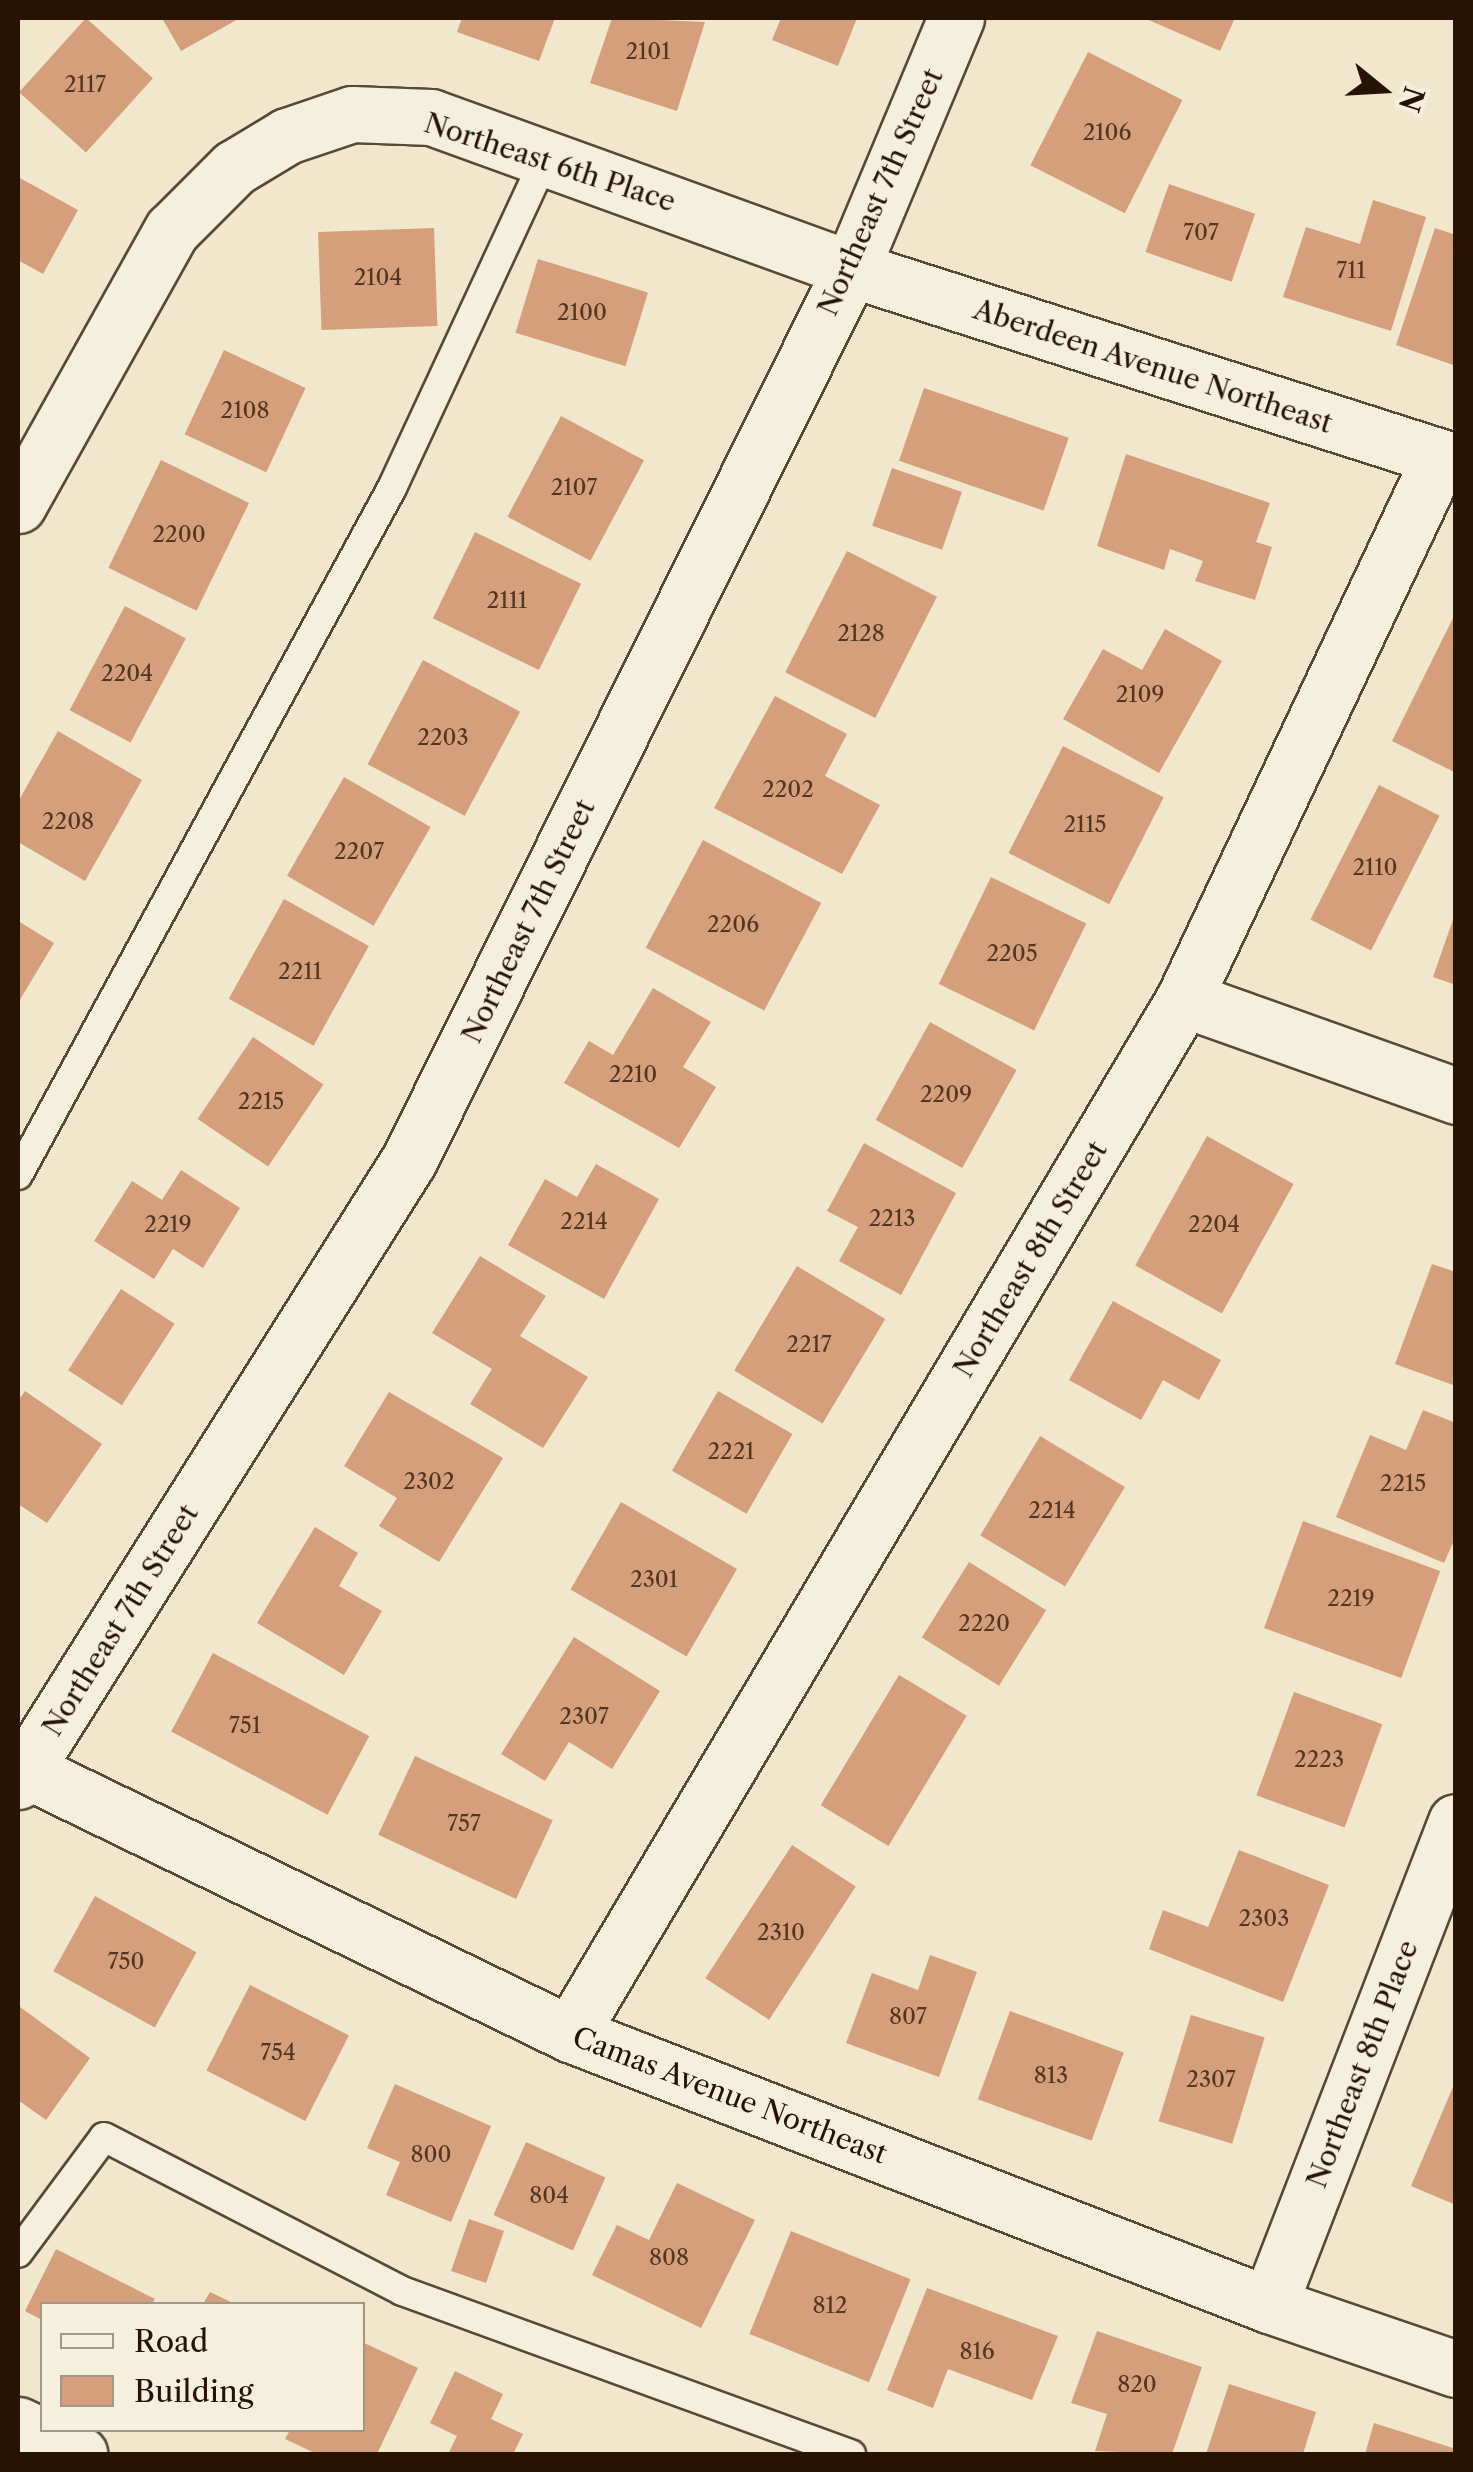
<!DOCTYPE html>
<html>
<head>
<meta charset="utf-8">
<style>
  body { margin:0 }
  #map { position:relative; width:1473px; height:2472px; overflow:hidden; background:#f0e7cd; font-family:"Libre Caslon Text",serif }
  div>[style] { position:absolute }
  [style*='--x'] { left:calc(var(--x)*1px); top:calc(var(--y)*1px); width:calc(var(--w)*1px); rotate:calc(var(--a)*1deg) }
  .building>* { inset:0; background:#d49f7a; transform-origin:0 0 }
  .roads { filter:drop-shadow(2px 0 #584836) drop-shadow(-2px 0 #584836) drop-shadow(0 2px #584836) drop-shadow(0 -2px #584836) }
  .service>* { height:28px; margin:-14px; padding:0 14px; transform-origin:14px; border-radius:14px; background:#f5efde }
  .minor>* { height:55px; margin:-27.5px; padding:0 27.5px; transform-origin:27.5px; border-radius:27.5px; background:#f5efde }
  span { translate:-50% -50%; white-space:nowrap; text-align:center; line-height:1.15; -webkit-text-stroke:10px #f5efde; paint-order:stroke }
  .number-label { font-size:22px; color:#523622 }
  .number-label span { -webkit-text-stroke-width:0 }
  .street-label { font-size:28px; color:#261304 }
  .frame { position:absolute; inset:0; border:20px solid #261304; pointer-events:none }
  .legend { position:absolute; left:40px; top:2302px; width:325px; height:130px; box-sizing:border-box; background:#f5efde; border:2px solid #a29787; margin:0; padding:12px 18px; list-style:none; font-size:30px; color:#261304 }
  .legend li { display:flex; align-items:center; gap:20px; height:50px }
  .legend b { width:50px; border:2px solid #a29787 }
  .north { position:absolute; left:1333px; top:40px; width:100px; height:100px; -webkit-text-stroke:8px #f5efde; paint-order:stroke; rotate:108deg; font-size:28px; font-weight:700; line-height:40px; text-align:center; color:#261304 }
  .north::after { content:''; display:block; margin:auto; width:35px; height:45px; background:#261304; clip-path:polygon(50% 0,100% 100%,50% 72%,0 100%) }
</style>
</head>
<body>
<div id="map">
  <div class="building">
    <div style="left:86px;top:18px;width:90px;height:100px;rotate:42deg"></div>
    <div style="clip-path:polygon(162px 18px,240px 18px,181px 51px)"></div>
    <div style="clip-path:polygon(462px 18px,555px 18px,539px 61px,457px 32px)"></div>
    <div style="clip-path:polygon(612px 18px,705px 22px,677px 111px,590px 83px)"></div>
    <div style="clip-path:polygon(781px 18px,857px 18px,838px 66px,772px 40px)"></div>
    <div style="clip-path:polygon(1144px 18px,1235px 18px,1220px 51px)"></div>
    <div style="left:1088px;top:52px;width:106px;height:127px;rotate:27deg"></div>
    <div style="clip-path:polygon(18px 177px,78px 210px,43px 274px,18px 260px)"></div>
    <div style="left:1169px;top:184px;width:91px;height:72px;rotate:19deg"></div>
    <div style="clip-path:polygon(1373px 200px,1426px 217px,1391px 331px,1283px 297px,1306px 227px,1360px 244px)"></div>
    <div style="left:434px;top:228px;width:98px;height:116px;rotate:88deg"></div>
    <div style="clip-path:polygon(1435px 228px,1456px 235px,1456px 366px,1396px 345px)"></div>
    <div style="left:538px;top:259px;width:115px;height:77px;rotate:17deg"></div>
    <div style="left:224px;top:350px;width:90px;height:93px;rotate:25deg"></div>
    <div style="left:924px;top:388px;width:153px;height:77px;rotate:19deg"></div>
    <div style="left:561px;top:416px;width:94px;height:114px;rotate:28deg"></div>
    <div style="clip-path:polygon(1126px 454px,1270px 503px,1256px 542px,1272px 547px,1255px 600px,1195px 581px,1203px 561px,1170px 549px,1164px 570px,1097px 546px)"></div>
    <div style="left:161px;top:460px;width:98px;height:120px;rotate:26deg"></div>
    <div style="left:892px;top:468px;width:74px;height:61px;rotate:19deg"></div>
    <div style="left:475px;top:532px;width:118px;height:96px;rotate:26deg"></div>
    <div style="left:847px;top:551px;width:101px;height:136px;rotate:27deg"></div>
    <div style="left:125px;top:606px;width:69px;height:118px;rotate:28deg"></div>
    <div style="clip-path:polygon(1456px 612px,1456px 773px,1392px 741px)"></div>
    <div style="clip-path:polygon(1165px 629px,1222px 661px,1159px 773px,1063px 719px,1103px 649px,1142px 670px)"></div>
    <div style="left:423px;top:660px;width:110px;height:118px;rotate:28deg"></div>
    <div style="clip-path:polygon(775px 696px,847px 734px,825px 776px,880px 805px,842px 874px,714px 808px)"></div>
    <div style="clip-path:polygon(58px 731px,142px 780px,85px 881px,18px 842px,18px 802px)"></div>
    <div style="left:1063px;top:746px;width:113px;height:120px;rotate:27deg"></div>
    <div style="left:344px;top:777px;width:100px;height:114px;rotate:30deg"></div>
    <div style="left:1379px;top:785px;width:68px;height:151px;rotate:27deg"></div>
    <div style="left:703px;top:840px;width:134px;height:122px;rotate:28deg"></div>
    <div style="left:991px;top:877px;width:106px;height:119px;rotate:26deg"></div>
    <div style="left:284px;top:899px;width:97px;height:114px;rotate:29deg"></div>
    <div style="clip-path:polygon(1456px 911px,1456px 985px,1433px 977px)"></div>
    <div style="clip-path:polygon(18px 921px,54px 943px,18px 1003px)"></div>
    <div style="clip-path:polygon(653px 988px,711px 1022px,683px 1067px,716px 1087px,679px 1148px,564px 1083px,589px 1041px,613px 1055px)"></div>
    <div style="left:930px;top:1022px;width:99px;height:112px;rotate:29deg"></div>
    <div style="left:253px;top:1037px;width:85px;height:99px;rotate:34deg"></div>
    <div style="left:1207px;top:1136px;width:99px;height:148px;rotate:29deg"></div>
    <div style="clip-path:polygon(864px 1143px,956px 1193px,901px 1295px,839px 1261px,858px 1227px,827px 1211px)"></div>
    <div style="clip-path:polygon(596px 1164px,659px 1199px,604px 1299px,508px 1245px,545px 1179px,577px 1197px)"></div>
    <div style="clip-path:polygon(181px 1170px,240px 1208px,203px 1268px,173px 1249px,154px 1279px,94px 1241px,132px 1181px,162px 1200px)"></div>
    <div style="clip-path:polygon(480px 1256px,546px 1296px,520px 1336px,588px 1377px,543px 1448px,470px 1404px,492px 1369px,432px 1333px)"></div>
    <div style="clip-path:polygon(1432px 1264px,1456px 1272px,1456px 1386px,1395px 1364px)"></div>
    <div style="left:797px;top:1266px;width:103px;height:122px;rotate:31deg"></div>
    <div style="left:121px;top:1289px;width:64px;height:97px;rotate:33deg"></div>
    <div style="clip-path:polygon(1113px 1301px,1221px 1360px,1199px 1400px,1163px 1380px,1141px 1420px,1069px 1380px)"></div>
    <div style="clip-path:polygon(25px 1391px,102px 1444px,47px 1523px,18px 1504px,18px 1401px)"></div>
    <div style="left:718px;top:1391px;width:86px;height:92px;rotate:30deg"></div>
    <div style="clip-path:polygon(389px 1392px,503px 1458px,439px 1562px,379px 1526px,397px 1498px,344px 1466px)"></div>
    <div style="clip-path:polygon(1423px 1410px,1456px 1423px,1456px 1536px,1444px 1563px,1336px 1517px,1370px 1435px,1406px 1450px)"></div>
    <div style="left:1040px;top:1436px;width:99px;height:116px;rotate:31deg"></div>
    <div style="left:621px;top:1502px;width:134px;height:101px;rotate:30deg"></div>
    <div style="left:1303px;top:1521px;width:146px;height:114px;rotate:20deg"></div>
    <div style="clip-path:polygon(315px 1527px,358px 1553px,339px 1586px,382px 1611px,344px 1675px,257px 1623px)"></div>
    <div style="left:969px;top:1562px;width:91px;height:89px;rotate:32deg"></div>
    <div style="clip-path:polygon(574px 1637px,660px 1691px,612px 1769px,569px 1742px,545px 1781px,501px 1754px)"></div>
    <div style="left:213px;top:1653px;width:177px;height:89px;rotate:28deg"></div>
    <div style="left:899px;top:1675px;width:79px;height:152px;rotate:31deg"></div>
    <div style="left:1294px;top:1692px;width:94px;height:110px;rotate:20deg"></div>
    <div style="left:415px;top:1756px;width:152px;height:87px;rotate:25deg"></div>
    <div style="left:792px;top:1845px;width:76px;height:159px;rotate:33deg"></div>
    <div style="clip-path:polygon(1239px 1850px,1329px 1885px,1283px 2002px,1149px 1949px,1163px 1910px,1208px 1927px)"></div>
    <div style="left:95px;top:1896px;width:116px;height:86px;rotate:29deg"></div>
    <div style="clip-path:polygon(930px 1955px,977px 1972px,939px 2077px,846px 2043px,872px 1973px,918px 1990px)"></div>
    <div style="left:250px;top:1985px;width:111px;height:96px;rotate:27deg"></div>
    <div style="clip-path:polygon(20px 2007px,90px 2058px,46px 2120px,18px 2100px)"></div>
    <div style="left:1010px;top:2011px;width:121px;height:94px;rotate:20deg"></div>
    <div style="left:1191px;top:2015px;width:77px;height:111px;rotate:17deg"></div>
    <div style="clip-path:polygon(395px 2084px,491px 2126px,451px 2222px,386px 2195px,400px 2162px,367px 2148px)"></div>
    <div style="clip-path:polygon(1453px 2087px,1456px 2088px,1456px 2205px,1411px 2186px)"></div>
    <div style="left:526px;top:2142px;width:87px;height:80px;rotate:24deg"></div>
    <div style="clip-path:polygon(677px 2183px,755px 2220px,701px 2328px,592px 2275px,617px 2225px,649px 2240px)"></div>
    <div style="left:469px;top:2219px;width:37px;height:55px;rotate:19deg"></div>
    <div style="left:791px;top:2231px;width:129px;height:111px;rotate:22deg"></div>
    <div style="clip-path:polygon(56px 2249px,155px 2299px,152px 2304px,42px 2304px,42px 2320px,25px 2311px)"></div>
    <div style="clip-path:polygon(927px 2288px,1058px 2336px,1032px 2400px,948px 2369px,933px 2408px,887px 2390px)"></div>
    <div style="clip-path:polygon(210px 2292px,235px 2304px,203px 2304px)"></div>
    <div style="clip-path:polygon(1097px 2331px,1202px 2367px,1172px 2454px,1095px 2451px,1107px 2414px,1071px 2403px)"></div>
    <div style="clip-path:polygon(362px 2342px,418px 2368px,377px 2454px,317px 2454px,285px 2439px,290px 2430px,362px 2430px)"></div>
    <div style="clip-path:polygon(455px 2371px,503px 2394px,491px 2419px,523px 2434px,513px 2454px,448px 2454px,457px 2436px,430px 2423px)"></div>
    <div style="clip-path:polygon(1229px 2384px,1316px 2412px,1303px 2454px,1206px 2454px)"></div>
    <div style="clip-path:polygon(1374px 2423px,1456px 2449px,1456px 2454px,1365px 2454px)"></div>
  </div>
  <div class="roads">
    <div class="service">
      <div style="--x:18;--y:1175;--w:782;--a:-61.44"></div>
      <div style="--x:392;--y:488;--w:366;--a:-65.1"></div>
      <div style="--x:18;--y:2253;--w:144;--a:-53.4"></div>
      <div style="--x:104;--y:2137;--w:335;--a:27.3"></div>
      <div style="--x:402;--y:2291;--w:478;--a:20"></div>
    </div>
    <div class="minor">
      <div style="--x:18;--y:505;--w:315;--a:-60.8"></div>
      <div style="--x:172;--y:230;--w:88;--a:-45"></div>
      <div style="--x:234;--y:168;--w:62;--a:-31.1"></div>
      <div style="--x:287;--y:136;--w:69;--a:-18.7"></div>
      <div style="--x:352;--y:114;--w:79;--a:2.2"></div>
      <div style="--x:431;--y:117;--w:447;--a:19.9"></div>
      <div style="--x:851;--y:269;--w:635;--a:17.69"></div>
      <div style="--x:1184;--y:999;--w:289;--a:19.6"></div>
      <div style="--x:26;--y:1770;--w:605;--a:25.89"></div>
      <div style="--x:570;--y:2034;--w:750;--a:21.19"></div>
      <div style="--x:1269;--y:2305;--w:198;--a:18.9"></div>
      <div style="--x:18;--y:1781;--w:734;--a:-57.8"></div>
      <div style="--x:409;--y:1160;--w:995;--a:-63.62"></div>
      <div style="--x:851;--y:269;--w:272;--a:-67.3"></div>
      <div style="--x:570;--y:2034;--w:1203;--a:-59.32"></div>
      <div style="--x:1184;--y:999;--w:599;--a:-64.72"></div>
      <div style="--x:1269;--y:2305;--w:518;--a:-68.84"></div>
      <div style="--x:18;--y:2425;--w:68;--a:25.4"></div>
    </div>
  </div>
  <div class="number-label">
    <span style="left:648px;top:52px">2101</span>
    <span style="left:85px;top:85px">2117</span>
    <span style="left:1107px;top:133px">2106</span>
    <span style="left:1201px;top:233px">707</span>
    <span style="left:1351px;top:271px">711</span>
    <span style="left:378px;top:278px">2104</span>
    <span style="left:582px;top:313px">2100</span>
    <span style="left:245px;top:411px">2108</span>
    <span style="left:574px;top:488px">2107</span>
    <span style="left:179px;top:535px">2200</span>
    <span style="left:507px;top:601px">2111</span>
    <span style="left:861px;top:634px">2128</span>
    <span style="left:127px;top:674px">2204</span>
    <span style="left:1140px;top:695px">2109</span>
    <span style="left:443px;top:738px">2203</span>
    <span style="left:788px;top:790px">2202</span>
    <span style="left:68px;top:822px">2208</span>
    <span style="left:1085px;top:825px">2115</span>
    <span style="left:359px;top:852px">2207</span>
    <span style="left:1375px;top:868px">2110</span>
    <span style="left:733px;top:925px">2206</span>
    <span style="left:1012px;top:954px">2205</span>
    <span style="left:300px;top:972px">2211</span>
    <span style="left:633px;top:1075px">2210</span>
    <span style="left:946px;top:1095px">2209</span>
    <span style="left:261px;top:1102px">2215</span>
    <span style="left:892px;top:1219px">2213</span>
    <span style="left:584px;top:1222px">2214</span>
    <span style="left:168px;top:1225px">2219</span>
    <span style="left:1214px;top:1225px">2204</span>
    <span style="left:809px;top:1345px">2217</span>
    <span style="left:731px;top:1452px">2221</span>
    <span style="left:429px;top:1482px">2302</span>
    <span style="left:1403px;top:1484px">2215</span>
    <span style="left:1052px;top:1511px">2214</span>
    <span style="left:654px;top:1580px">2301</span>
    <span style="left:1351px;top:1599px">2219</span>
    <span style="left:984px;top:1624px">2220</span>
    <span style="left:584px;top:1717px">2307</span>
    <span style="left:245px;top:1726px">751</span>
    <span style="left:1319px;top:1760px">2223</span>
    <span style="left:464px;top:1824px">757</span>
    <span style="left:1264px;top:1919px">2303</span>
    <span style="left:781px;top:1933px">2310</span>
    <span style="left:126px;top:1962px">750</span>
    <span style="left:908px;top:2017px">807</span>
    <span style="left:278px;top:2053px">754</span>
    <span style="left:1051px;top:2076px">813</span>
    <span style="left:1211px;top:2080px">2307</span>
    <span style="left:431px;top:2155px">800</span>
    <span style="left:549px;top:2196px">804</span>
    <span style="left:669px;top:2258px">808</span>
    <span style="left:830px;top:2306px">812</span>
    <span style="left:977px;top:2352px">816</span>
    <span style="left:1137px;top:2385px">820</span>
  </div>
  <div class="street-label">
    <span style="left:550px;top:162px;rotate:18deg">Northeast 6th Place</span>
    <span style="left:880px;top:192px;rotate:-66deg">Northeast 7th Street</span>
    <span style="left:1153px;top:366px;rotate:18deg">Aberdeen Avenue Northeast</span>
    <span style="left:528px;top:921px;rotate:-64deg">Northeast 7th Street</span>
    <span style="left:1030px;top:1259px;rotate:-59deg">Northeast 8th Street</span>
    <span style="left:120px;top:1620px;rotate:-58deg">Northeast 7th Street</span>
    <span style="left:1362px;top:2064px;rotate:-69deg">Northeast 8th Place</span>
    <span style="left:730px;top:2095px;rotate:21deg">Camas Avenue Northeast</span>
  </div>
  <div class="frame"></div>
  <ul class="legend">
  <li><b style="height:12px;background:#f5efde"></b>Road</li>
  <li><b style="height:28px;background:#d49f7a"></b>Building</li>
  </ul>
  <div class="north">N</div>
</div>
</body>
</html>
